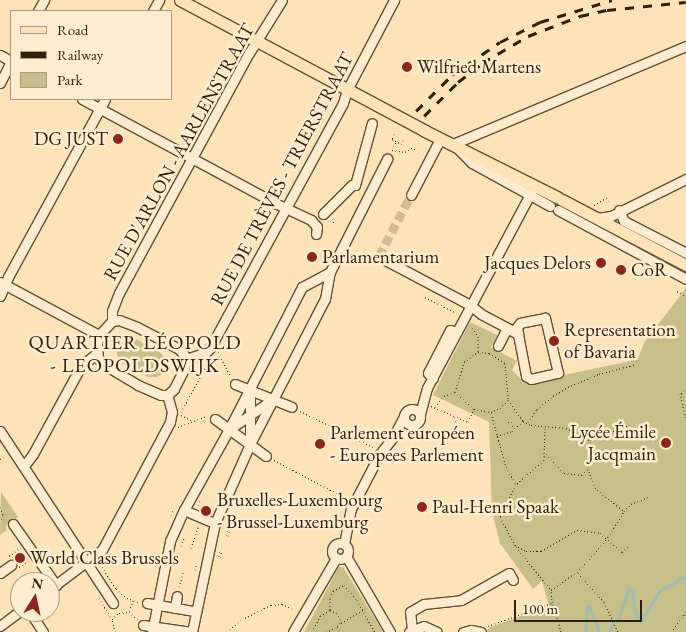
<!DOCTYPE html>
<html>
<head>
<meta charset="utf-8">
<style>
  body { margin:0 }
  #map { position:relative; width:686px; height:632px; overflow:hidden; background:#fee2b8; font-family:"EB Garamond",serif }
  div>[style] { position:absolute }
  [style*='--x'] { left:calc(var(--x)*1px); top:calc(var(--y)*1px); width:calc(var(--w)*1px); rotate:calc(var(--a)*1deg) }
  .green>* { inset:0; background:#c8c089 }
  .stream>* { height:2.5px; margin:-1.25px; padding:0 1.25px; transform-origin:1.25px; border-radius:1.25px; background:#a2bcb7 }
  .minor-tunnel>* { height:9px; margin-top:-4.5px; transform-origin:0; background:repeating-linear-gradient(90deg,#d5bb95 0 9px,transparent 0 13.5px) }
  .path>* { height:1px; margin-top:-0.5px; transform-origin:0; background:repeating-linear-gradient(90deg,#2f1f0b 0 1px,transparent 0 3.5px) }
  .roads { filter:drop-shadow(1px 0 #635036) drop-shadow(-1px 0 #635036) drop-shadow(0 1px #635036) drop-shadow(0 -1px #635036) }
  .minor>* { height:9px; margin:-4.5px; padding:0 4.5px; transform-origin:4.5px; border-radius:4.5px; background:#feecd1 }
  .minor>.ring { margin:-4.5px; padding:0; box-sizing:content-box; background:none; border:9px solid #feecd1; border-radius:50% }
  .major>* { height:11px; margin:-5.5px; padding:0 5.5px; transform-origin:5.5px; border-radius:5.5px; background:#fee2b8 }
  .rail>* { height:2.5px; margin-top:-1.25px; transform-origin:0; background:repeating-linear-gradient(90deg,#2f1f0b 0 9px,transparent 0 18px) }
  .dots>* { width:14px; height:14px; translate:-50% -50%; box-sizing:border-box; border:2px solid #feecd1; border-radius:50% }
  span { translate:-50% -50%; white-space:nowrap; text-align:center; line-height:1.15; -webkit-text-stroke:5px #feecd1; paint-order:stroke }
  .poi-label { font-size:19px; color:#2f1f0b }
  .left { translate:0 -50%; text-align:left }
  .right { translate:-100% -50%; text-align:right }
  .street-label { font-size:19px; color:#2f1f0b }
  .neighbourhood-label { font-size:20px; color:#2f1f0b; letter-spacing:1px }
  .legend { position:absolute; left:10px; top:10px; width:162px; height:90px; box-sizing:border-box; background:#feecd1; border:1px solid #ab9a82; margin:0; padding:6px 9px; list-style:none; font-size:15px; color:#2f1f0b }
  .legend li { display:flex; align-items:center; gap:10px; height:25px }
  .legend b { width:25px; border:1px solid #ab9a82 }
  .north { position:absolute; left:10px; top:572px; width:50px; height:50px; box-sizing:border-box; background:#feecd1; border:1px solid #ab9a82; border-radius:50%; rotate:10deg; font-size:14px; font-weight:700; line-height:20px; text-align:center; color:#2f1f0b }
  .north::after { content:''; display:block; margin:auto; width:18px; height:22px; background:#8f2418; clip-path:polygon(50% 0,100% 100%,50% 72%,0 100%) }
  .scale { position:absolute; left:514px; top:600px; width:128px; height:22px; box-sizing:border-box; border:2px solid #2f1f0b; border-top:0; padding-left:6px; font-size:15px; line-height:18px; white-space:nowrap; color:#2f1f0b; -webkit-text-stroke:4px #feecd1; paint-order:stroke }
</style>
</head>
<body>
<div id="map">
  <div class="green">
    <div style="clip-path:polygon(686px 288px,686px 632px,486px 632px,490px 627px,549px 606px,542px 581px,533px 589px,500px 543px,492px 512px,489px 422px,433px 395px,470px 322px,497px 335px,491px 347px,517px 361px,512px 370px,525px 383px,631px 361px,632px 357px,639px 356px,644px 343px)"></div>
    <div style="clip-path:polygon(130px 339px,136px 339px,161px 353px,167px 363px,164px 373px,157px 377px,148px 377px,123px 364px,117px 355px,117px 348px,121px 343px)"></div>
    <div style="clip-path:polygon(1px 492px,18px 517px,5px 527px,7px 530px,0 535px)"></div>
    <div style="clip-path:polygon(339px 567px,343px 567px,383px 632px,304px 632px)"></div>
  </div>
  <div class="stream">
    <div style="--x:617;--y:622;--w:35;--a:-70"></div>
    <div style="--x:629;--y:589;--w:4;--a:27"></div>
    <div style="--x:633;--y:591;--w:23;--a:83"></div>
    <div style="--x:636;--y:614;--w:9;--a:54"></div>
    <div style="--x:641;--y:621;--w:35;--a:-59"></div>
    <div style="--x:659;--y:591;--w:31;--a:-29"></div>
    <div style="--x:585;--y:632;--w:24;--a:-85"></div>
    <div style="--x:587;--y:608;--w:3;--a:-45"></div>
    <div style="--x:589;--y:606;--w:28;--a:67"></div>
    <div style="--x:609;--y:632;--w:9;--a:-63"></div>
  </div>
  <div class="minor-tunnel">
    <div style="--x:387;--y:261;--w:9;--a:-148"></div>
    <div style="--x:379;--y:256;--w:69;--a:-62.3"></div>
  </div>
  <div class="path">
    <div style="--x:203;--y:100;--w:9;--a:32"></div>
    <div style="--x:204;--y:101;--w:21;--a:-61"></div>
    <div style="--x:214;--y:83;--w:2;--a:27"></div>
    <div style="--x:216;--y:84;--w:3;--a:-72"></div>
    <div style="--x:394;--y:134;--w:5;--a:112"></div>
    <div style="--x:392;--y:139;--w:10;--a:29"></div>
    <div style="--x:401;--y:144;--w:6;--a:-59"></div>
    <div style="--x:392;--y:150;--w:13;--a:9"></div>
    <div style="--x:405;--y:152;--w:7;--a:-34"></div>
    <div style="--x:411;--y:148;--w:7;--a:16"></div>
    <div style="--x:392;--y:150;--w:9;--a:-63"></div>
    <div style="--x:594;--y:205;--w:14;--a:-30"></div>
    <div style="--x:606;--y:198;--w:6;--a:59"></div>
    <div style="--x:333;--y:218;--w:6;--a:81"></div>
    <div style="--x:677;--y:291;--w:11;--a:34"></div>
    <div style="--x:425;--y:297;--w:35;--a:27"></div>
    <div style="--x:472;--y:328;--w:10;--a:53"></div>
    <div style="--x:478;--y:336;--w:16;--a:90"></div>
    <div style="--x:478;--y:352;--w:11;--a:5"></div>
    <div style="--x:489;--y:353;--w:19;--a:32"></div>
    <div style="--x:505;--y:363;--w:37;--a:85"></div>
    <div style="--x:218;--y:352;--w:27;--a:63"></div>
    <div style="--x:680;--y:393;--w:26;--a:77"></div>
    <div style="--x:681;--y:393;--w:6;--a:-39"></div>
    <div style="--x:681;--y:394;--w:6;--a:39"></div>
    <div style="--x:431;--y:406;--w:40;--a:23.4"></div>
    <div style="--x:468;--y:422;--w:14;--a:-65"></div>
    <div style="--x:474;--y:409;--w:17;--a:10"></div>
    <div style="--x:491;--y:412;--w:10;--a:-24"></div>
    <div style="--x:500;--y:408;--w:11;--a:-45"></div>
    <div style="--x:508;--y:400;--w:26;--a:54"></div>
    <div style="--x:523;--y:421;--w:9;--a:27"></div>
    <div style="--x:531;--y:425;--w:35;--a:5"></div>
    <div style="--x:566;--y:428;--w:27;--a:27"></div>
    <div style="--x:590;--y:440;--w:42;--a:-21"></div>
    <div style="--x:435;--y:407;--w:14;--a:-51"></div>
    <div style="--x:444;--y:396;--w:12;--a:-20"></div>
    <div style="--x:474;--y:409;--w:25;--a:-138"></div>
    <div style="--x:455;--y:392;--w:31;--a:-73"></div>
    <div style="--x:464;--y:362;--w:17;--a:-36"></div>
    <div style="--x:300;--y:411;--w:81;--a:26.3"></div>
    <div style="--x:181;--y:412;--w:58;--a:-61.2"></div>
    <div style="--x:491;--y:413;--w:56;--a:74.5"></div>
    <div style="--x:506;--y:467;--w:20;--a:60"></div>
    <div style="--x:181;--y:415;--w:13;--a:27"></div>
    <div style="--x:454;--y:417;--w:11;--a:63"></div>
    <div style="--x:508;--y:422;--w:3;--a:0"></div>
    <div style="--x:511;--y:422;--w:7;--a:63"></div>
    <div style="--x:528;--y:422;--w:16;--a:-55"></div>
    <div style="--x:537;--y:409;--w:21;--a:-39"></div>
    <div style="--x:553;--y:396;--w:17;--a:-31"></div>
    <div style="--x:568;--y:387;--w:34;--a:-23"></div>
    <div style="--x:599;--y:374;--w:38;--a:-15"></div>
    <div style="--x:178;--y:427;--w:31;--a:-21"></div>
    <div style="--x:545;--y:428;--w:32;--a:92"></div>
    <div style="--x:544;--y:460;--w:37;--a:139"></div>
    <div style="--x:516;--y:484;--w:37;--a:116"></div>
    <div style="--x:500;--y:517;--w:32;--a:62"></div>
    <div style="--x:515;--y:545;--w:13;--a:29"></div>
    <div style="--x:526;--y:551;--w:15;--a:0"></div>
    <div style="--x:541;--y:551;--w:42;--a:-30.3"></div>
    <div style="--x:577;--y:530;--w:23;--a:7"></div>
    <div style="--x:600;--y:533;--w:29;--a:41"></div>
    <div style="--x:622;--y:552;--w:8;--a:-40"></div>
    <div style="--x:497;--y:436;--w:16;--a:-18"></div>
    <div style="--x:512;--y:431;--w:15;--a:-42"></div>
    <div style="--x:590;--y:441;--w:27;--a:94"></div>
    <div style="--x:588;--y:468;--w:14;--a:73"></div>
    <div style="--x:592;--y:481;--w:10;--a:61"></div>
    <div style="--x:597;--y:490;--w:33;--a:38"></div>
    <div style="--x:546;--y:454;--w:26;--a:47"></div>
    <div style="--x:564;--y:473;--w:18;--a:6"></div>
    <div style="--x:582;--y:475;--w:8;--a:-45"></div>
    <div style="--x:0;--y:459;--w:4;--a:-34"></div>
    <div style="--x:274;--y:460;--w:79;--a:27.9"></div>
    <div style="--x:198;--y:505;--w:7;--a:-63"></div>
    <div style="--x:0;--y:507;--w:9;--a:69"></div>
    <div style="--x:3;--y:515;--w:7;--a:117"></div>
    <div style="--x:171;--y:515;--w:7;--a:-63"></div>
    <div style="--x:226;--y:535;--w:7;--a:-63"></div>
    <div style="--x:228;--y:536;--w:7;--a:-63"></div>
    <div style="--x:181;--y:546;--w:9;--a:-69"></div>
    <div style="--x:516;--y:547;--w:55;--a:50.9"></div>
    <div style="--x:191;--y:548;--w:24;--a:-71"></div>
    <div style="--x:9;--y:556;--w:14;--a:-36"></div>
    <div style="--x:218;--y:556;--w:7;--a:-63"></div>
    <div style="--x:220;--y:557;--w:6;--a:-72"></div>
    <div style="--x:104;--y:560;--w:6;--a:135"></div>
    <div style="--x:100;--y:564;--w:30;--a:57"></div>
    <div style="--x:116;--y:589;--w:14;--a:39"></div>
    <div style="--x:127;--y:598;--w:12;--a:20"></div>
    <div style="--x:176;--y:564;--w:11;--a:-75"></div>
    <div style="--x:19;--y:567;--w:11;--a:-34"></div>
    <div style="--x:195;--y:570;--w:7;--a:-74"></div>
    <div style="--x:578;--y:573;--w:39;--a:48"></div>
    <div style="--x:604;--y:602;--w:33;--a:65"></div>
    <div style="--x:179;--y:587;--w:15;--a:-74"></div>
    <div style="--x:99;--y:598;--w:23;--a:59"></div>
    <div style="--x:553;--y:604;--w:29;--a:74"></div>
    <div style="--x:330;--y:610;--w:12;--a:-90"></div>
    <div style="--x:330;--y:598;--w:8;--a:-67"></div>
    <div style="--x:333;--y:591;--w:13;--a:-29"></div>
    <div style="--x:344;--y:585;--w:20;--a:49"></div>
    <div style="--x:357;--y:600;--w:37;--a:61"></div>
    <div style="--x:129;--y:611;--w:11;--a:-68"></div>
    <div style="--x:245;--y:618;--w:29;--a:-27"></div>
    <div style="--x:271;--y:605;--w:11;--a:-5"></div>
    <div style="--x:282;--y:604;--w:14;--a:25"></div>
    <div style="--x:341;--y:623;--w:26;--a:-31"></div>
    <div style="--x:488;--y:626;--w:68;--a:-19.8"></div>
    <div style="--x:552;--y:603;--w:13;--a:-94"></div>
    <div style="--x:551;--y:590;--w:32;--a:-35"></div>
    <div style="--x:577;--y:572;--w:25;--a:-47"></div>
    <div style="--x:594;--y:554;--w:22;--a:-51"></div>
    <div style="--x:608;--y:537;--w:31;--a:-58"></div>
    <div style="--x:624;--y:511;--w:10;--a:-45"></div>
    <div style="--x:631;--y:504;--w:18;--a:-22"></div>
    <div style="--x:115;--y:632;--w:13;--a:-103"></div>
    <div style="--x:112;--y:619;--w:9;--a:-41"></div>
    <div style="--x:119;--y:613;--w:10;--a:-6"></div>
    <div style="--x:129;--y:612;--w:11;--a:41"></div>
    <div style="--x:227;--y:632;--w:18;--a:-41"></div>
    <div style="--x:312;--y:632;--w:18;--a:-63"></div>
    <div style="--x:320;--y:616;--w:12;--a:-31"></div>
    <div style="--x:330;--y:610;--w:7;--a:27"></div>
    <div style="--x:336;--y:613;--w:7;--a:56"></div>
    <div style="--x:340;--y:619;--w:4;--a:90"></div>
    <div style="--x:340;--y:623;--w:5;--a:127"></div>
    <div style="--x:337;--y:627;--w:6;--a:59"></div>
    <div style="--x:326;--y:632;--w:12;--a:-24"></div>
    <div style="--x:671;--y:632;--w:25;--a:-53"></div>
  </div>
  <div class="roads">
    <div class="minor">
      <div style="--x:38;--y:11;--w:13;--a:-61"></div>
      <div style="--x:153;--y:11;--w:13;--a:-61"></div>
      <div style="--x:0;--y:55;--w:13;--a:29"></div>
      <div style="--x:0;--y:83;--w:25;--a:-63"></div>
      <div style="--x:82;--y:99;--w:221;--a:28.3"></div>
      <div style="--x:277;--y:204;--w:38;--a:25"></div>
      <div style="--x:311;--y:220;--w:9;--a:49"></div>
      <div style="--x:317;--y:227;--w:7;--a:98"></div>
      <div style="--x:411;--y:195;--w:63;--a:-62.6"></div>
      <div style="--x:550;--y:206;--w:89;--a:-151.1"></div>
      <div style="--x:472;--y:163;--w:27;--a:-135"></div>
      <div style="--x:453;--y:144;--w:253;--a:-22.8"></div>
      <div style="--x:558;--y:210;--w:145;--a:28.3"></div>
      <div style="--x:619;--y:210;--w:12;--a:66"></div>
      <div style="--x:624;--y:221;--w:70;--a:27.3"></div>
      <div style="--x:323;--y:214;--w:41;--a:-45"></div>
      <div style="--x:352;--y:185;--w:3;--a:0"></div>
      <div style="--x:355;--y:185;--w:64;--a:-74.7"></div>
      <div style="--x:597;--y:218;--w:14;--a:-8"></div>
      <div style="--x:611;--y:216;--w:84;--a:-26.3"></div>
      <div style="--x:387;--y:261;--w:94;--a:27.9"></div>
      <div style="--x:470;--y:305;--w:14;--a:39"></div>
      <div style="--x:481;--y:314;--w:30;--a:28"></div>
      <div style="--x:507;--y:328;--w:20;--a:117"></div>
      <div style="--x:0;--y:282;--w:112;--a:28.2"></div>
      <div style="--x:0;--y:296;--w:21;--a:-67"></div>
      <div style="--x:8;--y:277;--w:203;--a:-61.4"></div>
      <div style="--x:119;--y:320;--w:19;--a:21"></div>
      <div style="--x:137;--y:327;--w:47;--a:27.6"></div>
      <div style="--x:179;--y:349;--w:8;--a:50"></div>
      <div style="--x:184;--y:355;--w:4;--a:63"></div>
      <div style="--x:186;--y:359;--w:10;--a:101"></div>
      <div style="--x:184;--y:369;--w:22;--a:117"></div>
      <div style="--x:174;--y:389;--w:9;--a:139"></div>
      <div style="--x:167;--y:395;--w:6;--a:180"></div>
      <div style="--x:161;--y:395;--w:25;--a:-157"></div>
      <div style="--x:138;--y:385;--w:41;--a:-149"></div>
      <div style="--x:103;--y:364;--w:8;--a:-130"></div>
      <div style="--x:98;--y:358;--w:13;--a:-94"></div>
      <div style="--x:97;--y:345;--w:10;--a:-79"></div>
      <div style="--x:99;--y:335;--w:19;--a:-47"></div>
      <div style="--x:112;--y:321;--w:7;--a:-8"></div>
      <div style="--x:112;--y:321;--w:10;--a:-90"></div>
      <div style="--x:112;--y:311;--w:19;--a:-69"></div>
      <div style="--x:119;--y:293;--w:273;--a:-61.6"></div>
      <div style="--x:249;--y:53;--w:62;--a:-58.1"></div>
      <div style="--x:507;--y:328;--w:13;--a:29"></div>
      <div style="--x:518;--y:334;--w:43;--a:79.2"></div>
      <div style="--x:526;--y:376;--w:6;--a:31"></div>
      <div style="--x:531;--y:379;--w:28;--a:-13"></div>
      <div style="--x:558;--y:373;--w:57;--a:-103.3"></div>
      <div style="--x:545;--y:318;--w:25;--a:169"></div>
      <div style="--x:520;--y:323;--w:5;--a:127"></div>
      <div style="--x:517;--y:327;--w:7;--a:82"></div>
      <div style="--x:186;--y:359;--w:21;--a:-19"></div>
      <div style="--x:206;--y:352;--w:6;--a:-45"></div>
      <div style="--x:210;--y:348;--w:279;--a:-61.5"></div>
      <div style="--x:343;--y:103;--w:14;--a:-73"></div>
      <div style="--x:347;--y:90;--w:102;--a:-62.4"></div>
      <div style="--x:433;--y:378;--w:7;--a:-135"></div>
      <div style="--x:428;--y:373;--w:2;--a:-63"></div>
      <div style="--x:429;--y:371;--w:46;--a:-62.9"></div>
      <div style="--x:450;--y:330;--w:7;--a:16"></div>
      <div style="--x:235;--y:384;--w:61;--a:22"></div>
      <div style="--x:250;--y:392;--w:50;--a:90"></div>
      <div class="ring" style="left:404px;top:409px;width:7px;height:7px"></div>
      <div style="--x:420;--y:414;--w:27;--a:-75"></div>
      <div style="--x:427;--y:388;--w:222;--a:-62"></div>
      <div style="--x:215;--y:419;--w:63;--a:36"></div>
      <div style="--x:231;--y:428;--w:50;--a:-34.3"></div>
      <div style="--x:0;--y:431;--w:206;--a:56.7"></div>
      <div style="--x:24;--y:466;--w:15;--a:-53"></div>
      <div style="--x:33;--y:454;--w:100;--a:-61.4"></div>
      <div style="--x:81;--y:366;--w:21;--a:-39"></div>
      <div style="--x:184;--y:510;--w:34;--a:23"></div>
      <div style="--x:13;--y:524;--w:75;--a:54.8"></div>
      <div class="ring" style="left:332px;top:543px;width:7px;height:7px"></div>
      <div style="--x:344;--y:544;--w:36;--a:-79"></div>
      <div style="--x:351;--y:509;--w:61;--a:-62.6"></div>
      <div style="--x:379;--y:455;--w:23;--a:-52"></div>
      <div style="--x:393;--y:437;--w:24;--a:-62"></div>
      <div style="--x:346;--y:556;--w:88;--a:59.9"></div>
      <div style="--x:0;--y:573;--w:14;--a:-36"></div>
      <div style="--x:50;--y:589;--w:65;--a:-36.9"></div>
      <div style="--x:102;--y:550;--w:145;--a:-62"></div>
      <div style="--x:170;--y:422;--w:10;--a:-79"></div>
      <div style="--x:172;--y:412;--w:18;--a:-106"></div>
      <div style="--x:147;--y:603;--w:48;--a:9.7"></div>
      <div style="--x:175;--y:608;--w:12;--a:-81"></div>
      <div style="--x:30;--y:612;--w:24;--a:57"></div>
      <div style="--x:143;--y:625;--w:49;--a:8.1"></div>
      <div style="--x:0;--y:626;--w:25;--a:-37"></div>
      <div style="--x:412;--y:630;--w:18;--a:-96"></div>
      <div style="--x:410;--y:612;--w:16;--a:-30"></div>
      <div style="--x:424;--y:604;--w:37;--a:-6"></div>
      <div style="--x:461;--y:600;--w:55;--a:-29.4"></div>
      <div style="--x:509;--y:573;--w:8;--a:60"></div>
      <div style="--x:152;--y:632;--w:93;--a:-78.8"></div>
      <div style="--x:170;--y:541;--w:34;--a:-66"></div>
      <div style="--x:184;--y:510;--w:93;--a:-60.9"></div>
      <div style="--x:229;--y:429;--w:160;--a:-62.8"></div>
      <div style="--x:302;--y:287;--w:32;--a:-28"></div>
      <div style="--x:192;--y:632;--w:111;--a:-78.1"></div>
      <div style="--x:215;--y:523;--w:86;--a:-66.1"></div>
      <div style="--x:250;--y:444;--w:163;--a:-62.7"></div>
      <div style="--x:325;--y:299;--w:27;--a:-80"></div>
      <div style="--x:330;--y:272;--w:127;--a:-63.2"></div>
      <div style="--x:293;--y:632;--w:86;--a:-59.8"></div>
      <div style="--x:409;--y:632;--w:16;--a:-22"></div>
      <div style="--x:424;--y:626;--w:14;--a:25"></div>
      <div style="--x:463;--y:632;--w:8;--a:-14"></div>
      <div style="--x:471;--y:630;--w:10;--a:11"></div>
    </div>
    <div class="major">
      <div style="--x:180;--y:0;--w:278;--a:28.1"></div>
      <div style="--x:425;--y:131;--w:148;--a:26.6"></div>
      <div style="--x:562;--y:200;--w:140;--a:27.7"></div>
    </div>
  </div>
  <div class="rail">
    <div style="--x:416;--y:111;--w:51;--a:-45"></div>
    <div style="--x:452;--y:75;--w:58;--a:-34.5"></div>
    <div style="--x:500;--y:42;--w:45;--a:-26.6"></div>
    <div style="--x:540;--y:22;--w:75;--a:-17"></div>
    <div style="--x:424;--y:116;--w:48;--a:-45"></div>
    <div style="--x:458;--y:82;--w:31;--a:-38"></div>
    <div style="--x:482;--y:63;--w:53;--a:-30.4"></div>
    <div style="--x:528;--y:36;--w:56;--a:-21"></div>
    <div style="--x:580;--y:16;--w:28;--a:-13"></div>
    <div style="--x:607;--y:10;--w:79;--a:-5.8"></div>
  </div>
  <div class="dots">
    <div style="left:407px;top:67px;background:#8f2418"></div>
    <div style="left:118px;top:139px;background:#8f2418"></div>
    <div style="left:312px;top:257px;background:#8f2418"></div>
    <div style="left:601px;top:263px;background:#8f2418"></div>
    <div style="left:621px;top:270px;background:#8f2418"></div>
    <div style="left:554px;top:341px;background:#8f2418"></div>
    <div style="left:666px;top:443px;background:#8f2418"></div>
    <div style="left:320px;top:444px;background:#8f2418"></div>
    <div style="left:422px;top:507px;background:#8f2418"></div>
    <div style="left:206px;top:511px;background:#8f2418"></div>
    <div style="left:20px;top:558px;background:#8f2418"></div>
  </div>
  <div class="poi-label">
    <span class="left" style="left:417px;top:67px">Wilfried Martens</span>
    <span class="right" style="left:108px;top:139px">DG JUST</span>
    <span class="left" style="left:322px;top:257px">Parlamentarium</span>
    <span class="right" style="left:591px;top:263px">Jacques Delors</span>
    <span class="left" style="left:631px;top:270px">CoR</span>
    <span class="left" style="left:564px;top:341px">Representation<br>of Bavaria</span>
    <span class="right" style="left:656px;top:443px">Lycée Émile<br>Jacqmain</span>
    <span class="left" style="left:330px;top:444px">Parlement européen<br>- Europees Parlement</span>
    <span class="left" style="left:217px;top:511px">Bruxelles-Luxembourg<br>- Brussel-Luxemburg</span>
    <span class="left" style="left:432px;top:507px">Paul-Henri Spaak</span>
    <span class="left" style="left:30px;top:558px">World Class Brussels</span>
  </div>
  <div class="street-label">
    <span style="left:179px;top:152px;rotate:-61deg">RUE D'ARLON - AARLENSTRAAT</span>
    <span style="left:282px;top:179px;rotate:-62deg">RUE DE TRÈVES - TRIERSTRAAT</span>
  </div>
  <div class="neighbourhood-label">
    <span style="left:135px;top:354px">QUARTIER LÉOPOLD<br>- LEOPOLDSWIJK</span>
  </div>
  <ul class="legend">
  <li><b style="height:6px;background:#fee2b8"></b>Road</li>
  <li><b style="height:6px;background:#2f1f0b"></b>Railway</li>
  <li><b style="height:14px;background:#c8c089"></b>Park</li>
  </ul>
  <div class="north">N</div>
  <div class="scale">100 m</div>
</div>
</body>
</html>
